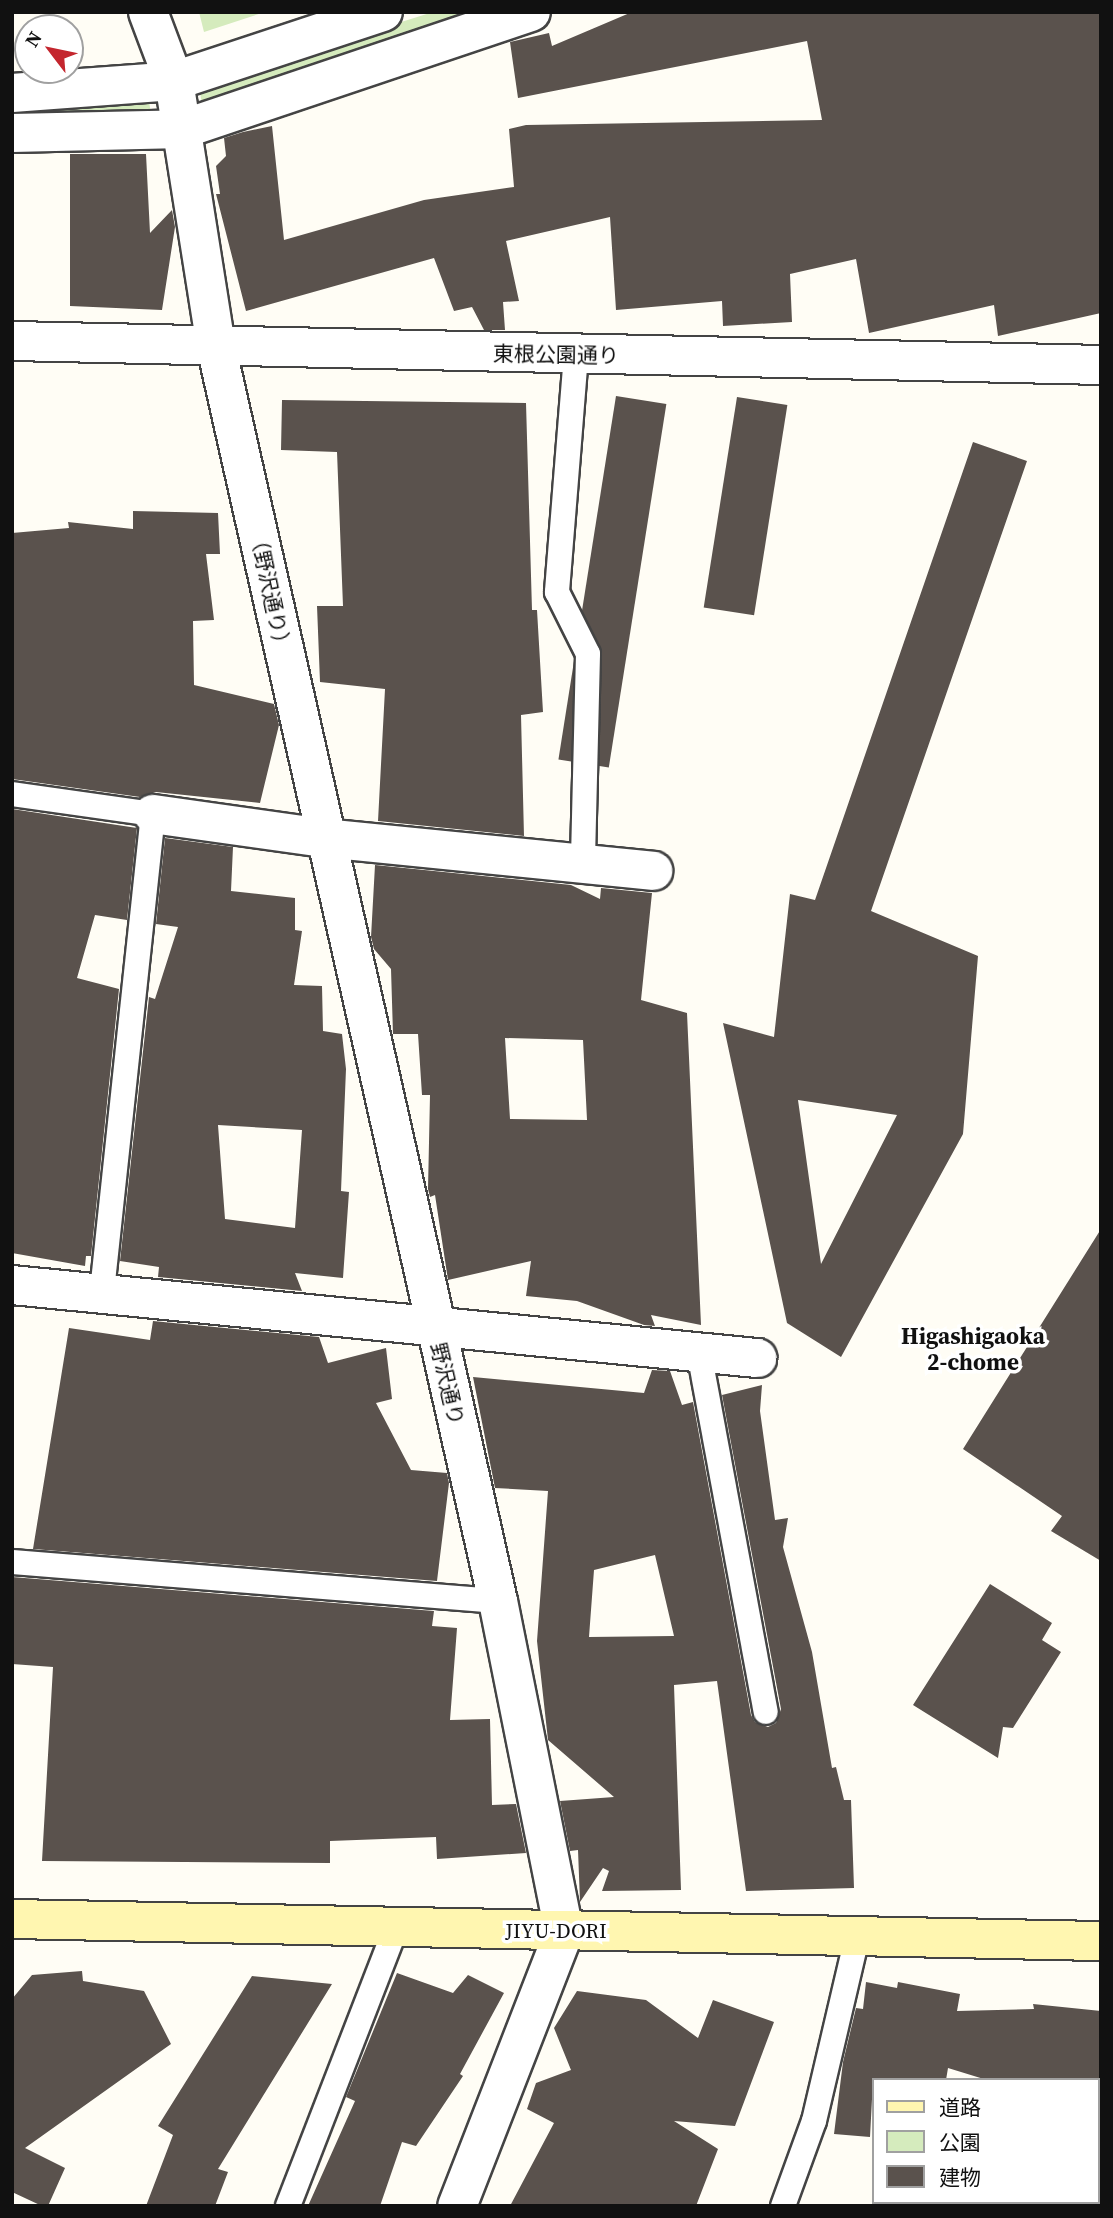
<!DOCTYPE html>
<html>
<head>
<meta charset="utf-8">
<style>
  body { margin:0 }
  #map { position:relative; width:1113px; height:2218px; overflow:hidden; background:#fffdf5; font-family:"Source Serif 4","Noto Sans JP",serif }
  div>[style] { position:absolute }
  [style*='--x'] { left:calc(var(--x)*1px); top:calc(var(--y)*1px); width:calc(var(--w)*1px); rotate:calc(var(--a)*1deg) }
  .green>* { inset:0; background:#d5ebbd; transform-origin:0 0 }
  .building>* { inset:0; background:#5a524d; transform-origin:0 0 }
  .roads { filter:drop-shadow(2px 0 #444) drop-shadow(-2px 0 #444) drop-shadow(0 2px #444) drop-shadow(0 -2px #444) }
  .service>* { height:24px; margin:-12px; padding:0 12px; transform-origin:12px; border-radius:12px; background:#fff }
  .minor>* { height:38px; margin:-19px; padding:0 19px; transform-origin:19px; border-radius:19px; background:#fff }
  .tertiary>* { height:38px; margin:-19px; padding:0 19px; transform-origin:19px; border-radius:19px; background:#fff }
  .secondary>* { height:38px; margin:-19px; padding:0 19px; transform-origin:19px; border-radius:19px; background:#fff6b0 }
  span { translate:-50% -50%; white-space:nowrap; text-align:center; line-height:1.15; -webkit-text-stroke:7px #fff; paint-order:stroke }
  .street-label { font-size:21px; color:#111 }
  .neighbourhood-label { font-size:23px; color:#111; font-weight:700 }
  .frame { position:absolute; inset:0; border:14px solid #111; pointer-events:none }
  .legend { position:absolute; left:872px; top:2078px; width:228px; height:126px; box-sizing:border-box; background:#fff; border:2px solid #a0a0a0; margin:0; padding:9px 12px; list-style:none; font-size:21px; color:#111 }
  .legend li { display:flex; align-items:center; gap:14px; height:35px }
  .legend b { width:35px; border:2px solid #a0a0a0 }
  .north { position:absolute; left:14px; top:14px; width:70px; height:70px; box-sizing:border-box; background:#fff; border:2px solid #a0a0a0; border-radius:50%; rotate:302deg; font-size:19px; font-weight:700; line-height:28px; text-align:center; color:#111 }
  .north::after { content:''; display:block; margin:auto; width:24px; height:32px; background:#c4262e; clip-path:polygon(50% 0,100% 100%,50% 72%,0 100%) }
</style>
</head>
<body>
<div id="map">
  <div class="green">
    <div style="clip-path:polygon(199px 12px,265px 12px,204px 32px)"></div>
    <div style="clip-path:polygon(433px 12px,495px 12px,202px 105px,199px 86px)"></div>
    <div style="left:148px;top:95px;width:18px;height:136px;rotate:81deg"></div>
  </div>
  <div class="building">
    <div style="clip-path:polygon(632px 12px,1101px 12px,1101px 313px,998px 336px,994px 305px,869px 333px,856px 259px,790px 274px,792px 322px,723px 326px,722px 301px,616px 310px,610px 217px,506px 241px,519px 301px,503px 302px,505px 330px,484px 330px,472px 307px,454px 311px,434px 258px,246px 311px,216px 194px,220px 194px,216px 166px,226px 156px,224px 138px,243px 132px,272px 126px,284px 240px,424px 200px,514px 187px,509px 129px,526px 125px,822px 120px,807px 41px,518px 98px,510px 42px,549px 33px,552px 46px)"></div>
    <div style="clip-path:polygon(70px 154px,146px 154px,150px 233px,172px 210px,175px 227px,162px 310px,70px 306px)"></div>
    <div style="left:616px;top:396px;width:51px;height:368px;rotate:9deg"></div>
    <div style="left:737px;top:397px;width:51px;height:213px;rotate:9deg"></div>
    <div style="clip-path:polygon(282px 400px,526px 403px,532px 610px,537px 610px,543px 712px,521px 715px,524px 836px,378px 821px,385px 689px,320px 682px,317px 606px,343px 606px,337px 452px,281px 450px)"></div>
    <div style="clip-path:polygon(evenodd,973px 442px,1027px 461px,871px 911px,978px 956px,963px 1134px,841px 1357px,787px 1323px,723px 1023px,774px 1037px,790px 894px,815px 900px,973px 442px,798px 1100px,897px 1115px,821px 1264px,798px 1100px)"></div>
    <div style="clip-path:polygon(133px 511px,218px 513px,220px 554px,206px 554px,214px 620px,193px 621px,194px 685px,274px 704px,279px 725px,260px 803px,156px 792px,140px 797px,12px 779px,12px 533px,69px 528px,68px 522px,133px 529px)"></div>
    <div style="clip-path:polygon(12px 809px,137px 828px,127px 920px,95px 915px,77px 978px,119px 989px,91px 1256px,86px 1256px,85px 1266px,12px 1253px)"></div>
    <div style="clip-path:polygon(evenodd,165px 838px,233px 847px,231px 891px,295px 898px,295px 930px,302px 931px,294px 985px,322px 986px,323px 1031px,342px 1034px,346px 1069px,341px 1191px,349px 1192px,343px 1278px,295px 1273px,302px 1291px,158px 1277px,159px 1267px,120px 1261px,149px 997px,155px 999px,178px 927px,156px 924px,165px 838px,218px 1125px,302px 1130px,295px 1228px,225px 1219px,218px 1125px)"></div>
    <div style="clip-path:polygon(evenodd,375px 865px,571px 885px,600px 899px,601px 888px,652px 893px,641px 1000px,687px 1013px,701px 1325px,651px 1315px,655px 1326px,644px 1325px,577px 1301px,526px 1296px,531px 1261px,448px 1280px,435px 1195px,430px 1197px,428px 1189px,430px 1095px,422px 1095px,418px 1034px,393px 1034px,391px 969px,374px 949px,371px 937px,375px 865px,505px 1038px,583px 1040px,587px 1120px,510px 1119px,505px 1038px)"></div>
    <div style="clip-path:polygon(1101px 1229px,1101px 1561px,1051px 1531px,1062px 1516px,963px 1449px)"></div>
    <div style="clip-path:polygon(153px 1321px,319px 1337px,328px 1363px,386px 1348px,392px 1399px,376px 1403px,411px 1470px,447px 1473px,449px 1483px,437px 1581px,33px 1549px,69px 1328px,150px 1340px)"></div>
    <div style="clip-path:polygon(evenodd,652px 1370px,670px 1371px,682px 1405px,693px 1402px,751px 1715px,755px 1722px,768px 1727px,776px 1723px,781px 1709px,722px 1395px,762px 1385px,760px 1411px,775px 1520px,788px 1518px,783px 1547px,812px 1652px,832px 1768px,836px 1767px,844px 1800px,851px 1800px,854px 1888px,746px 1891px,717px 1681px,674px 1685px,681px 1890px,602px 1891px,609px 1871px,603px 1868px,580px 1902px,578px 1850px,570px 1851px,560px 1801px,614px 1797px,548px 1740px,537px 1641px,548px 1491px,495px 1488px,473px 1377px,644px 1393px,652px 1370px,655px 1555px,674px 1636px,589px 1637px,594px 1570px,655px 1555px)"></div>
    <div style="clip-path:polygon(12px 1577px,434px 1611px,432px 1626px,457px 1628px,450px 1720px,490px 1719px,492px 1805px,516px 1804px,526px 1853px,437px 1859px,436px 1837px,330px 1841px,330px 1863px,42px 1861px,53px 1667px,12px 1664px)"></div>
    <div style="clip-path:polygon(990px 1584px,1052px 1623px,1042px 1640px,1061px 1652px,1013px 1728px,1003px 1727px,998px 1758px,913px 1705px)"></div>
    <div style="clip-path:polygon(82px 1971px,83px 1981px,144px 1991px,171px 2044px,25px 2148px,65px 2168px,48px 2206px,42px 2206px,12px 2192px,12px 1999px,32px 1975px)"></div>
    <div style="clip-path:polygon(397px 1973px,453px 1993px,468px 1975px,504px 1993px,460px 2074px,463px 2076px,416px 2146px,402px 2142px,380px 2206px,308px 2206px,355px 2101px,346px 2097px)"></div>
    <div style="clip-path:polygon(252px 1976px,332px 1984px,218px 2169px,228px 2172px,215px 2206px,146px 2206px,173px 2135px,158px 2126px)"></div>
    <div style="clip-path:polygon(866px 1982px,897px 1988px,898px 1982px,960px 1994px,957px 2011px,1034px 2009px,1033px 2004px,1101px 2011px,1101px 2080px,987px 2080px,948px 2068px,946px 2080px,873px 2080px,870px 2137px,834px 2134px,843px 2062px,856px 2008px,863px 2009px)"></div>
    <div style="clip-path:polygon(577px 1991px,646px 2000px,698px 2038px,713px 2000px,774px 2022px,735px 2126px,674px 2121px,718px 2149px,696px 2206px,510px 2206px,554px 2123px,527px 2109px,536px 2083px,571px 2070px,554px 2028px)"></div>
  </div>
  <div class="roads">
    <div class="service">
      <div style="--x:576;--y:355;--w:238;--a:94.6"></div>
      <div style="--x:557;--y:592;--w:69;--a:63.4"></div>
      <div style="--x:588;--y:654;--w:209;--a:91.4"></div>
      <div style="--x:12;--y:794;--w:142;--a:8.1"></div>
      <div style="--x:153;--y:814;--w:483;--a:96.1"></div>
      <div style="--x:699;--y:1352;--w:366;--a:79.5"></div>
      <div style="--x:12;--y:1562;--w:488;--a:4.6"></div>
      <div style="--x:288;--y:2206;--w:296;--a:-68.8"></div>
      <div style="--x:783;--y:2206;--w:90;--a:-70"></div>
      <div style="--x:814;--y:2121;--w:189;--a:-76.8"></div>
    </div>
    <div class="minor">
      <div style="--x:148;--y:12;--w:74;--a:69.4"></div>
      <div style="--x:174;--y:81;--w:268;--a:81"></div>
      <div style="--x:216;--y:346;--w:1286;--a:77.34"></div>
      <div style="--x:498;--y:1601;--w:338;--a:78.7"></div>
      <div style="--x:564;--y:1932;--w:294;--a:111.3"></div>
      <div style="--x:12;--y:93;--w:162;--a:-4.2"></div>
      <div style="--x:174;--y:81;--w:220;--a:-18.3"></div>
      <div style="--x:12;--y:133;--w:171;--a:-1.3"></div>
      <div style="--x:183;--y:129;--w:367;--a:-18.6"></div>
      <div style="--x:153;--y:814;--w:173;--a:8"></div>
      <div style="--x:324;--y:838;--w:331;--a:5.7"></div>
      <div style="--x:12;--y:1285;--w:749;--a:5.6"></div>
    </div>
    <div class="tertiary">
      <div style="--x:12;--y:341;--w:1089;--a:1.26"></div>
    </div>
    <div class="secondary">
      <div style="--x:12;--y:1919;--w:1089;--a:1.16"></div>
    </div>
  </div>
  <div class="street-label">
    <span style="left:556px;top:355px;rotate:1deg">東根公園通り</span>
    <span style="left:270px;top:592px;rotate:78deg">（野沢通り）</span>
    <span style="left:447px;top:1384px;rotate:77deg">野沢通り</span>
    <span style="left:556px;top:1931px">JIYU-DORI</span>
  </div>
  <div class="neighbourhood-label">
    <span style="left:973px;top:1349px">Higashigaoka<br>2-chome</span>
  </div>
  <div class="frame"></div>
  <ul class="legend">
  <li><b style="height:9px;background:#fff6b0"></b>道路</li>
  <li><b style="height:19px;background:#d5ebbd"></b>公園</li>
  <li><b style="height:19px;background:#5a524d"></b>建物</li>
  </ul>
  <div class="north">N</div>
</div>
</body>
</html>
